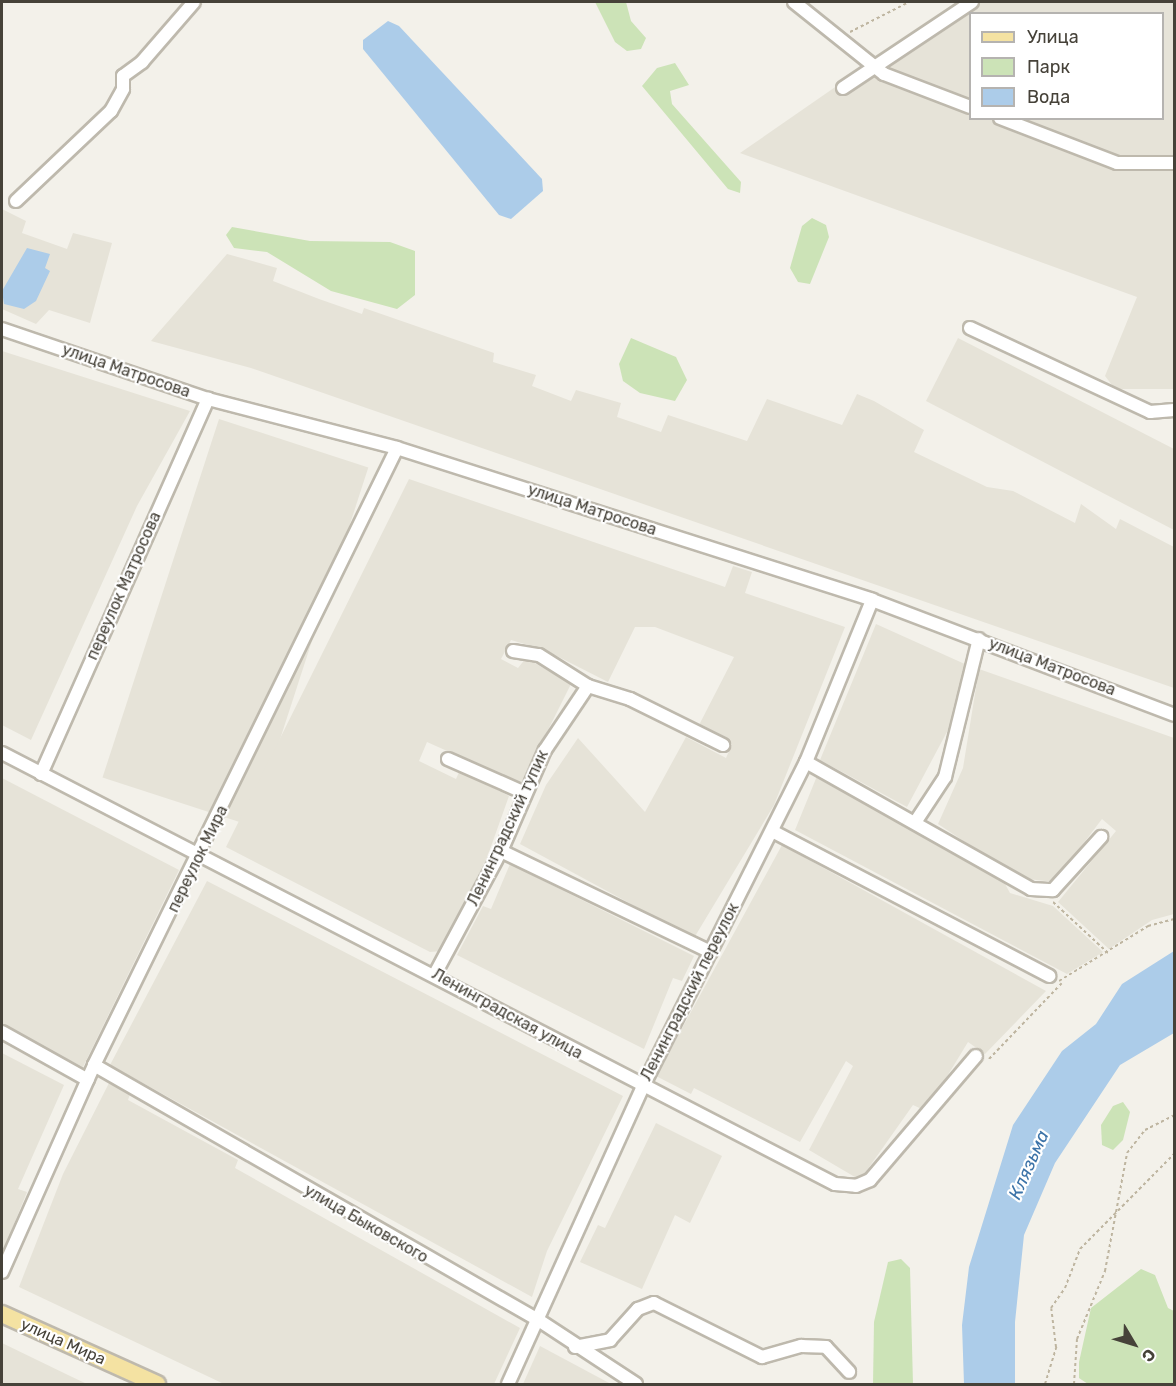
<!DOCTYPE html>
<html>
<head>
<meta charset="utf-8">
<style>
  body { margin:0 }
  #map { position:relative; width:1176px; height:1386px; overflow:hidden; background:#f3f1ea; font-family:Rubik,sans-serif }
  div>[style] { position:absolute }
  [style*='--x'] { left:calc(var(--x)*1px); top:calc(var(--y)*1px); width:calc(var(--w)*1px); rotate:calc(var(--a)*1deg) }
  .residential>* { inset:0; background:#e6e3d8; transform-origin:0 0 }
  .green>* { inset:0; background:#cce3b7 }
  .water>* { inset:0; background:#accce9 }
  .path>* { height:2px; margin-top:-1px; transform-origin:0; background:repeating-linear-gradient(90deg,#beb5a0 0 3px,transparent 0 6px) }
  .roads { filter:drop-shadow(2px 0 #beb9ad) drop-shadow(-2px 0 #beb9ad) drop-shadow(0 2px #beb9ad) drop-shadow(0 -2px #beb9ad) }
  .minor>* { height:12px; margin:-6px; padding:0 6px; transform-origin:6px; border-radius:6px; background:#fff }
  .major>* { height:16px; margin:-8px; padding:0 8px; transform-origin:8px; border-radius:8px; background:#f4e2a2 }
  span { translate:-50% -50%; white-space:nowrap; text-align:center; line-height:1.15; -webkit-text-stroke:4.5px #fff; paint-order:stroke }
  .street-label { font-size:16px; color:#464239 }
  .water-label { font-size:18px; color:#3c73a8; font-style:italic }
  .frame { position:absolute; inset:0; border:3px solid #464239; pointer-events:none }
  .legend { position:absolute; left:969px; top:12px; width:195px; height:108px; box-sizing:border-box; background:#fff; border:2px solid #b5b3b0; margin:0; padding:8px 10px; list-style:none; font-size:18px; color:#464239 }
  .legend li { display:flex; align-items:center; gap:12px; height:30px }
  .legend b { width:30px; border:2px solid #b5b3b0 }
  .north { position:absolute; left:1104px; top:1314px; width:60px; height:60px; -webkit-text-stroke:4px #fff; paint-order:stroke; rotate:128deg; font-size:16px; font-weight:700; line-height:24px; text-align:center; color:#464239 }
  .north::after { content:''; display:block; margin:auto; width:21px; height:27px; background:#464239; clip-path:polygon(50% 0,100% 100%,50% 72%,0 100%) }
</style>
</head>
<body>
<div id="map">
  <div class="residential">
    <div style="clip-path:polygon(evenodd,958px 2px,1174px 2px,1174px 389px,1115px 389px,1105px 376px,1137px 297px,740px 153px,958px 2px,970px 14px,1162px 14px,1162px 118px,970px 118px,970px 14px)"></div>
    <div style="clip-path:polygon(2px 209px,26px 221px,22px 233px,67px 249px,73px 233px,112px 243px,90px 323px,49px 310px,36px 324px,2px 309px)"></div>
    <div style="clip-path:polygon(227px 254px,277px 268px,273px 281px,319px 299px,362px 314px,364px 308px,494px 353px,493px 362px,536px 375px,532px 386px,571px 401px,576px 390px,621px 403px,617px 417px,661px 432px,668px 415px,747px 441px,767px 399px,842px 425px,857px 394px,874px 401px,924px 430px,914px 452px,987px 487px,1013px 491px,1075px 523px,1081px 504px,1116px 529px,1120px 519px,1174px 547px,1174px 688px,251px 368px,151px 341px)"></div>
    <div style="clip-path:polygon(958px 338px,1174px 449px,1174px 530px,926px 401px)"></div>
    <div style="clip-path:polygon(2px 351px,190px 411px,137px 506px,31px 740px,2px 725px)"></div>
    <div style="left:219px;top:419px;width:157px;height:377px;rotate:18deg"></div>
    <div style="clip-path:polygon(409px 479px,725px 587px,733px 566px,752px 572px,745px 593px,845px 627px,774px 805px,694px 938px,520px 844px,546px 785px,578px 738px,645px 812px,686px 737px,726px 758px,732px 744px,698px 727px,734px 657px,655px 627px,635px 627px,608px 682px,545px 650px,511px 640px,501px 659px,518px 668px,526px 658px,571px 684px,521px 784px,427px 742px,419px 761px,456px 779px,460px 770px,509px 796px,478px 883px,442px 951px,430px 952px,226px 847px)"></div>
    <div style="clip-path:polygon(876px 624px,967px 665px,953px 708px,957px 713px,907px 807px,820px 760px)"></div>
    <div style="clip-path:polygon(979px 669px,1174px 738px,1174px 914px,1152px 920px,1109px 949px,1058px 902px,1116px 831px,1102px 819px,1054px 882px,1019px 878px,938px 824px,963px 768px)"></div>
    <div style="clip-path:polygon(817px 776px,922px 832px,1004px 882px,1010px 893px,1053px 906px,1103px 952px,1067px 974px,795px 830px)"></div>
    <div style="clip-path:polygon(2px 778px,179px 870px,83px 1067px,2px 1026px)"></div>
    <div style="clip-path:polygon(782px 845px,1046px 991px,985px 1054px,968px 1042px,926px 1111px,913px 1105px,860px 1180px,809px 1150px,853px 1066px,846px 1061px,800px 1142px,694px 1088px,691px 1094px,656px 1076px)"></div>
    <div style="clip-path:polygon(510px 864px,694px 956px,682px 981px,673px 978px,644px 1049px,457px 955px,483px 906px,491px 909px)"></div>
    <div style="clip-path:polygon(207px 881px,623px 1096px,547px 1251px,532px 1297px,110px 1065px)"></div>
    <div style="clip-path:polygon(2px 1053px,64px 1085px,18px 1189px,27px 1192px,2px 1254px)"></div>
    <div style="clip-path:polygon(109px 1083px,130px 1094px,128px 1100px,238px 1160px,235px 1168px,520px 1328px,494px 1384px,224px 1384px,19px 1287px,63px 1174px)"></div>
    <div style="clip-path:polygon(656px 1123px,722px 1156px,690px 1223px,675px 1215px,642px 1289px,580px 1262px,598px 1225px,605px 1228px)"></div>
    <div style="clip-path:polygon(2px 1343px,68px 1375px,87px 1384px,2px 1384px)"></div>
    <div style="clip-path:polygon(540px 1346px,611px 1384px,523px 1384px)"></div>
  </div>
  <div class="green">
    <div style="clip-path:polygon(595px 2px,626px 2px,631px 21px,646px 38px,641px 49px,627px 51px,615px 42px)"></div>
    <div style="clip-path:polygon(675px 63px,689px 85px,670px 91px,672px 104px,741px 182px,740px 193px,728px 189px,642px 86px,657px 68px)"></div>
    <div style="clip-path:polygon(812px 218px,826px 225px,829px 237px,810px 284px,798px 282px,790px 268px,802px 226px)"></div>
    <div style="clip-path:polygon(232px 227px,310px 241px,390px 242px,415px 251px,415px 295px,397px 309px,331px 291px,267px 252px,234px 248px,226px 235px)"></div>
    <div style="clip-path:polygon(631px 338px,676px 357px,687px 380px,675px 401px,640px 393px,623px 381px,619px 364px)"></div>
    <div style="clip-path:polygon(1123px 1102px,1130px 1112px,1123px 1140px,1113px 1150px,1102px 1145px,1101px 1125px,1113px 1106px)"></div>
    <div style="clip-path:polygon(901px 1259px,910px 1268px,913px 1384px,873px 1384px,874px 1322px,888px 1262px)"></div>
    <div style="clip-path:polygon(1141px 1269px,1155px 1275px,1168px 1308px,1174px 1311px,1174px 1384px,1088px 1384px,1079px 1378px,1079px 1362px,1091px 1308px)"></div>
  </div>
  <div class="water">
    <div style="clip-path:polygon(388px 21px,399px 26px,542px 179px,543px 191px,511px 219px,499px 215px,363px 49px,363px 40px)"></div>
    <div style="clip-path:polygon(27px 248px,50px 254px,45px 268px,50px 271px,36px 301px,24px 309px,4px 304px,2px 291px)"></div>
    <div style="clip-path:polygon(1174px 951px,1174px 1033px,1120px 1065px,1055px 1163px,1024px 1235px,1015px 1322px,1015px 1384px,964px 1384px,962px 1325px,969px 1267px,1013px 1125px,1062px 1051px,1096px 1024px,1122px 984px)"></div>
  </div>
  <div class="path">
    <div style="--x:850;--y:32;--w:66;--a:-27"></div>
    <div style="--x:1053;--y:902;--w:75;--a:42.8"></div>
    <div style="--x:1059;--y:981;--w:105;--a:-31.7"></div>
    <div style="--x:1148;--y:926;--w:27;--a:-15"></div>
    <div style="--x:989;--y:1059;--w:105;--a:-46.2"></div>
    <div style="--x:1045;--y:1384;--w:39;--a:-73"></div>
    <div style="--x:1056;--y:1347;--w:39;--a:-97"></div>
    <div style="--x:1051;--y:1308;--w:24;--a:-55"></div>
    <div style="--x:1065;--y:1288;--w:42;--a:-69"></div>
    <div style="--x:1080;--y:1249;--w:134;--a:-45.3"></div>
    <div style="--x:1074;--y:1384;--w:45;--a:-86.2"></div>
    <div style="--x:1077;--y:1339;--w:74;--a:-67.6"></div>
    <div style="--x:1105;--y:1271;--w:120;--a:-79.4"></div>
    <div style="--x:1127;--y:1153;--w:29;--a:-52"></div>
    <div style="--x:1145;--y:1130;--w:33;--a:-27"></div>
  </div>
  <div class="roads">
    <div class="minor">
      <div style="--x:794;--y:2;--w:115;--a:38.7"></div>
      <div style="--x:884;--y:74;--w:92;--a:21"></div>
      <div style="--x:843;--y:88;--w:155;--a:-33.7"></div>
      <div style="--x:1000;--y:118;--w:125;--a:21"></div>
      <div style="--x:1117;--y:163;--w:57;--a:0"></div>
      <div style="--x:16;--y:201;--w:131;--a:-43.5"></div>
      <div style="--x:111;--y:111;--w:25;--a:-61"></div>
      <div style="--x:123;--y:89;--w:13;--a:-90"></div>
      <div style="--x:123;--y:76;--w:24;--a:-36"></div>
      <div style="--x:142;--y:62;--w:79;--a:-49.1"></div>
      <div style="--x:970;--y:328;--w:199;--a:25"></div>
      <div style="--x:1150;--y:412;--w:24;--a:-5"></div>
      <div style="--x:2;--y:329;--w:218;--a:18.8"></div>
      <div style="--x:208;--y:399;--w:195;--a:14.5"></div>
      <div style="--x:397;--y:448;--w:499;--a:17.7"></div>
      <div style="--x:872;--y:600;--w:323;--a:20.8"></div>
      <div style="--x:513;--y:651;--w:26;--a:9"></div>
      <div style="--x:539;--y:655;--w:58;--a:32.3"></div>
      <div style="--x:588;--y:686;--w:44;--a:17.2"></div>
      <div style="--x:630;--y:699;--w:104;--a:26.3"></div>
      <div style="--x:2;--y:753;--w:938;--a:27.36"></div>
      <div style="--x:835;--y:1184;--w:21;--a:5"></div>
      <div style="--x:856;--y:1186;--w:15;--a:-23"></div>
      <div style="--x:870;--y:1180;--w:163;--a:-49.5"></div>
      <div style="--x:448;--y:759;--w:84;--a:23.8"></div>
      <div style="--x:806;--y:762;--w:258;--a:29.4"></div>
      <div style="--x:1031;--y:889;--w:22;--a:3"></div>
      <div style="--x:1053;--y:890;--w:72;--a:-47.8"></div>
      <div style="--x:41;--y:774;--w:411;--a:-66"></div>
      <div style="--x:916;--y:821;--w:53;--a:-56.6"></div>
      <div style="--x:945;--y:777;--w:142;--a:-76.2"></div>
      <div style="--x:772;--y:831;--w:313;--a:27.6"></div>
      <div style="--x:501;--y:851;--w:233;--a:25.7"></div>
      <div style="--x:435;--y:974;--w:140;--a:-61.8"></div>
      <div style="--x:501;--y:851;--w:110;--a:-66.5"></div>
      <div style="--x:545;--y:750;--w:77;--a:-56.1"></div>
      <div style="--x:2;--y:1032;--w:98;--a:29.2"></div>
      <div style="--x:94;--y:1065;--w:514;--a:29.86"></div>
      <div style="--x:540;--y:1321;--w:115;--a:33.3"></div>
      <div style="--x:2;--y:1272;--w:227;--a:-66"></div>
      <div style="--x:94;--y:1065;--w:687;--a:-63.84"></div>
      <div style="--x:575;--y:1347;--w:36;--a:-11"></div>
      <div style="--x:610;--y:1340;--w:42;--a:-47.9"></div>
      <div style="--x:638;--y:1309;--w:17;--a:-21"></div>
      <div style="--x:654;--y:1303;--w:121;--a:26.6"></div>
      <div style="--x:762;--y:1357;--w:41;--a:-15.8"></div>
      <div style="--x:801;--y:1346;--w:25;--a:2"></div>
      <div style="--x:826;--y:1347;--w:34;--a:47"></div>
      <div style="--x:508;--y:1384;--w:325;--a:-65.6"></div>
      <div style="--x:642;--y:1088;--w:365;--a:-63.3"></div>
      <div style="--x:806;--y:762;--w:175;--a:-67.8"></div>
    </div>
    <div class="major">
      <div style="--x:2;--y:1314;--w:170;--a:24.3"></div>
    </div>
  </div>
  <div class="street-label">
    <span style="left:126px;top:371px;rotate:19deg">улица Матросова</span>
    <span style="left:592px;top:510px;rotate:18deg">улица Матросова</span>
    <span style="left:124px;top:586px;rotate:-66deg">переулок Матросова</span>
    <span style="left:1052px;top:667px;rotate:21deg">улица Матросова</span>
    <span style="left:508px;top:828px;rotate:-65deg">Ленинградский тупик</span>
    <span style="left:198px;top:859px;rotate:-64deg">переулок Мира</span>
    <span style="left:690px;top:992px;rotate:-63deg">Ленинградский переулок</span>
    <span style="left:507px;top:1014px;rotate:29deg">Ленинградская улица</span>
    <span style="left:366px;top:1224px;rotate:30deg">улица Быковского</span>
    <span style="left:63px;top:1342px;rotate:24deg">улица Мира</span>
  </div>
  <div class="water-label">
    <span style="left:1029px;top:1165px;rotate:-66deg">Клязьма</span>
  </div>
  <div class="frame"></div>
  <ul class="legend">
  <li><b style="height:8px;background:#f4e2a2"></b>Улица</li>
  <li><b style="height:16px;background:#cce3b7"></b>Парк</li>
  <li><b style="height:16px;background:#accce9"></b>Вода</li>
  </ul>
  <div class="north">С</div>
</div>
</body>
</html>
